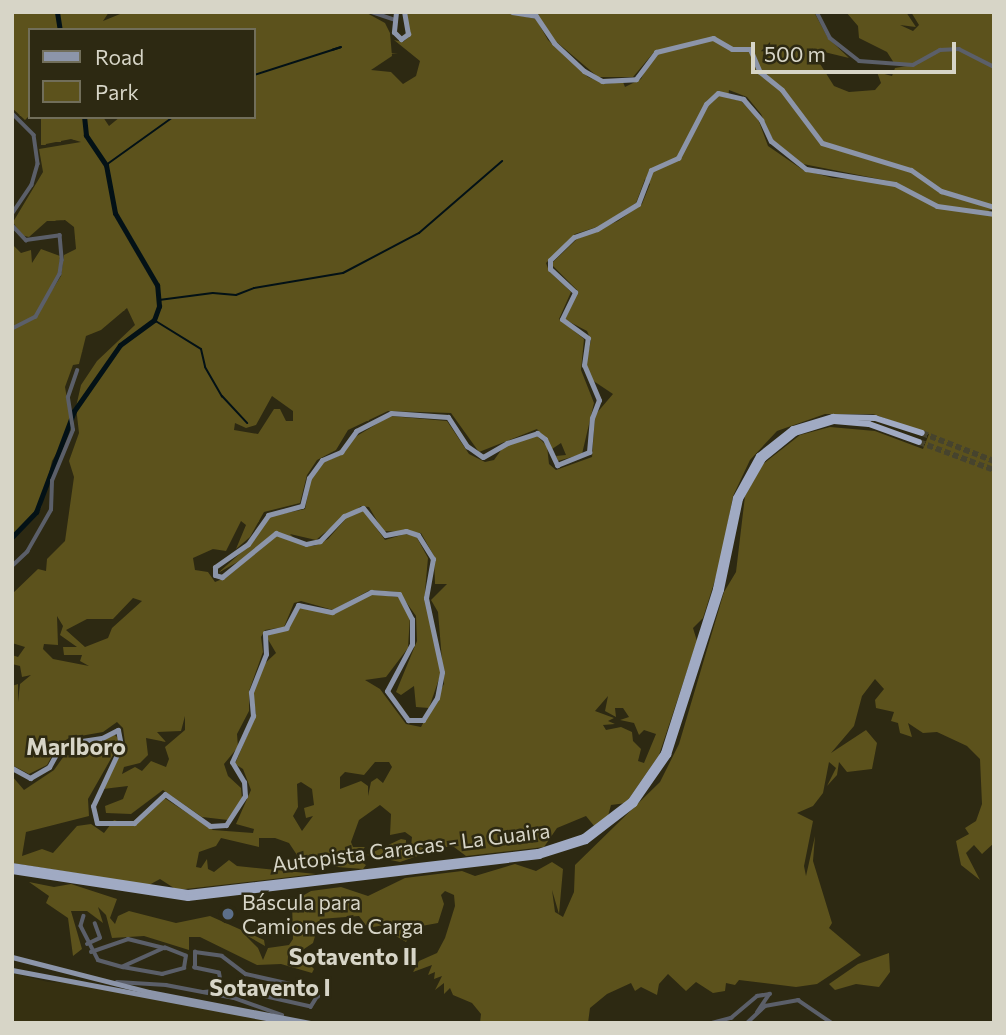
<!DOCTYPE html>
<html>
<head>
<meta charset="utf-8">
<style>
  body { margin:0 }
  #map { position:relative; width:1006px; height:1035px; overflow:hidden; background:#2d2912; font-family:Commissioner,sans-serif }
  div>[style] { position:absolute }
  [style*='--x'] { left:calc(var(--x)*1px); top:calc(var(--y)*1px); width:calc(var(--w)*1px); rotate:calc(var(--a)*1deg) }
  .built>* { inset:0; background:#363011 }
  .green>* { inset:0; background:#5c521c }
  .stream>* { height:2px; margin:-1px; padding:0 1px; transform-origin:1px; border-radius:1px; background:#031116 }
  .river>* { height:5px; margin:-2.5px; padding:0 2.5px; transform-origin:2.5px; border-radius:2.5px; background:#031116 }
  .highway-tunnel>* { height:6px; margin-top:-3px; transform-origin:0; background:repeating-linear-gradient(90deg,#46432d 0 6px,transparent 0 9px) }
  .minor>* { height:3.5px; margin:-1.75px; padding:0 1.75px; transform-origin:1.75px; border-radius:1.75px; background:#5b5f69 }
  .major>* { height:5px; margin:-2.5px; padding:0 2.5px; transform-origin:2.5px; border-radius:2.5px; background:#8c95a9 }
  .highway>* { height:6px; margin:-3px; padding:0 3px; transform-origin:3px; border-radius:3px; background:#a0aac3 }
  .dots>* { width:19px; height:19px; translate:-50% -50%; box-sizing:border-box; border:4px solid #2d2912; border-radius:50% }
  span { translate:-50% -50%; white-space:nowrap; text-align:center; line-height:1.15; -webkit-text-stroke:5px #2d2912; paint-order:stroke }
  .street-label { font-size:21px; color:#d7d5c7 }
  .poi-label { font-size:21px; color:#d7d5c7 }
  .left { translate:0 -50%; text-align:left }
  .neighbourhood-label { font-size:23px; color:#d7d5c7; font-weight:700 }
  .frame { position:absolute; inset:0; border:14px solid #d7d5c7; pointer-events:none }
  .legend { position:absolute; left:28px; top:28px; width:228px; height:91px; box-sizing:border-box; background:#2d2912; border:2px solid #716e5a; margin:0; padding:9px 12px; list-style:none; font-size:21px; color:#d7d5c7 }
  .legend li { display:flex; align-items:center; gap:14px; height:35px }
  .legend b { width:35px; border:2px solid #716e5a }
  .scale { position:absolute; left:751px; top:42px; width:205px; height:32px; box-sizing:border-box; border:4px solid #d7d5c7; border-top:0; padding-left:9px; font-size:21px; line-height:24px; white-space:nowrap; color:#d7d5c7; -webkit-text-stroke:5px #2d2912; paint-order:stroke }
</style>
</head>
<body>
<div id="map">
  <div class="built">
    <div style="clip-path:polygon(12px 973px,48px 982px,77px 983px,284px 1023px,12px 1023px)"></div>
  </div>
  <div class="green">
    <div style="clip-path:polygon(evenodd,12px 12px,109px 12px,103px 21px,125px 12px,365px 12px,385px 23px,390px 33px,392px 56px,371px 70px,391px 72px,403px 84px,416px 76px,420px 61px,394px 40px,403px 42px,409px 37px,406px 12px,503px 12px,536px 19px,548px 40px,588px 77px,605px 84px,623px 82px,625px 87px,641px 79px,654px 52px,633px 77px,598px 77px,552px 38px,534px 12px,814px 12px,828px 38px,849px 58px,820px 51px,817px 59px,834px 86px,849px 92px,875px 90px,881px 83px,877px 72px,892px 76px,895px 68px,919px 64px,894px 63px,887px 52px,859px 38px,858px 26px,846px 12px,906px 12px,916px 27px,900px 25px,913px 31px,919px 25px,911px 12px,994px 12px,994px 209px,988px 211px,994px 216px,994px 843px,982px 854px,974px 845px,966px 853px,980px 880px,961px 865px,956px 841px,969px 834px,965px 828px,976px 821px,982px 804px,980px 759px,967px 746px,937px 732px,923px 733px,908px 723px,912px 737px,900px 733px,898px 723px,891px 721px,894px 712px,876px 708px,875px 700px,884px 689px,875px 679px,862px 696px,854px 726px,831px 753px,866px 730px,877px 743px,872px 769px,847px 772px,839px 762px,837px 775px,827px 786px,836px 768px,829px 762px,823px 793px,813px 806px,797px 813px,813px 821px,804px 866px,806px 876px,815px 836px,813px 861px,832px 923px,829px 928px,861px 955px,817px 984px,796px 987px,739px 980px,735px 985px,726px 983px,725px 991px,713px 993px,696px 982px,686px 991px,668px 974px,659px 984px,657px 995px,641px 987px,635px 991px,631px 983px,607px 994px,590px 1008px,588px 1023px,480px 1023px,481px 1014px,472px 1003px,453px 995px,450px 988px,444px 994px,444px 983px,435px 990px,442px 976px,434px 979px,435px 972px,428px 975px,432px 965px,413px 972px,419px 961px,437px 953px,445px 938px,455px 906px,454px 895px,445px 891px,441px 895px,444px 904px,438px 923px,416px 927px,406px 942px,396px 936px,405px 921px,368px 928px,359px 916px,320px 919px,313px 943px,298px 953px,314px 969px,312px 973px,281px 964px,257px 965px,200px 937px,189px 937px,189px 950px,144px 936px,112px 938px,106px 915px,98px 907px,103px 923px,87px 911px,71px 911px,82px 949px,73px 956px,68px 918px,46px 903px,49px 896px,29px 882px,54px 887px,71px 884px,117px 899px,110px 918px,115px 924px,118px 916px,129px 911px,176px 923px,210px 916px,264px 940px,265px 946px,244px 934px,258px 948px,263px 960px,268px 948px,289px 945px,293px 939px,292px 902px,311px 891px,341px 887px,368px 896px,405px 878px,462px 871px,475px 876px,515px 864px,536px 871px,552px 862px,563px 869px,559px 914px,552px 890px,555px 912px,563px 917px,574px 892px,575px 865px,660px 782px,679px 744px,724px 592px,736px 572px,745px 496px,763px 464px,800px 435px,830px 427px,875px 431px,923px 449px,929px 434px,873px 414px,825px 414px,777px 431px,750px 460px,733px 496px,720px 564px,703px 618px,693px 628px,697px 641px,659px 755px,626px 803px,611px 805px,608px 816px,595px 827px,586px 816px,557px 828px,544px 847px,466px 856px,454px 847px,444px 847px,400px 862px,367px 855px,401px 839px,406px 840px,406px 851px,411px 846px,412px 837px,405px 832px,390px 835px,391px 814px,380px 805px,359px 820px,351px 842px,353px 847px,365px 847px,355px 858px,366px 865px,363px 869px,337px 867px,325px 861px,301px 861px,289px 843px,275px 838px,259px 838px,259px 847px,221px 838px,216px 846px,199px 852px,196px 867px,201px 868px,207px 859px,208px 869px,214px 872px,229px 860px,237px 866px,316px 874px,177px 890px,160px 879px,149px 885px,12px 863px,12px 776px,24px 790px,54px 770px,64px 756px,86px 752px,114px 734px,121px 741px,88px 799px,89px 816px,26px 832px,22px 856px,42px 849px,53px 853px,77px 826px,91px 824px,104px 833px,114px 820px,129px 825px,163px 797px,213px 830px,253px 833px,254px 829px,236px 824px,251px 790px,243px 769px,235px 764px,256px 715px,253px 694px,262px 666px,276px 653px,266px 636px,286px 630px,300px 608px,334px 614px,369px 594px,398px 597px,410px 616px,408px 648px,386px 677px,365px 680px,380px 689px,406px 724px,421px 727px,444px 684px,438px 612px,431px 600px,447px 584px,435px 584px,434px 556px,421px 533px,383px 531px,369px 507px,361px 506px,323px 534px,316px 540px,290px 534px,301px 545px,314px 546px,328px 539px,350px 514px,363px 510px,385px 540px,405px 534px,416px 536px,428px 558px,425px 591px,441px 673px,429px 708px,416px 707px,414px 686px,401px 695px,396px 692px,417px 641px,416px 616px,399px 592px,370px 590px,333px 610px,301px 601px,294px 603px,284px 627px,265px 630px,261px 637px,263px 652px,249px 691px,249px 711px,237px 734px,238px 747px,224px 764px,228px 776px,241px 788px,242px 798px,228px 820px,202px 817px,163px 790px,131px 814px,106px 813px,105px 806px,123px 799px,128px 786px,103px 789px,125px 743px,123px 728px,117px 722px,103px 732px,69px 738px,58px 745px,47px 765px,29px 774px,12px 765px,12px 686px,18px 684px,18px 702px,20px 684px,31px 675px,22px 677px,20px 666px,12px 664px,12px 655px,18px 657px,25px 647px,12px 643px,12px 594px,38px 569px,46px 571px,47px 559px,65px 541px,74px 477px,69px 461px,79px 433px,76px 407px,81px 385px,97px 361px,135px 325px,127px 308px,101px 330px,86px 336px,79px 364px,73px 365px,65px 387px,72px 427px,52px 461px,41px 508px,12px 537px,12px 244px,21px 253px,31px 250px,32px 263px,41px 249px,60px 256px,59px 273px,37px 314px,61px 276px,64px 255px,76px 249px,74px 227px,65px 220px,47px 221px,29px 237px,21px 235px,13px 222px,43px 172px,39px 149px,81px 142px,71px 139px,41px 145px,41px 117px,103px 117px,109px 126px,120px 117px,254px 117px,254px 30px,30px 30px,30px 115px,25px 120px,12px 108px,12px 12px,729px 90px,747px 97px,761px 114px,773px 140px,803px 164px,889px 181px,833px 178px,803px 170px,768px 146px,758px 119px,741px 101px,728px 98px,729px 90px,12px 12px,645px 179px,650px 184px,642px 204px,618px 221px,577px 239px,551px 264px,578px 291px,564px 319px,587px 331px,591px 340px,586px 363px,592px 380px,613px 394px,595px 415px,592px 457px,556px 470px,549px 464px,547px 446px,536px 435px,504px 446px,494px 460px,485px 462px,469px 454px,447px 421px,390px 416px,355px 437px,343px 454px,322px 463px,311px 479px,305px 509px,268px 517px,253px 542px,218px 573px,262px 548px,227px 577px,215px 582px,208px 572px,195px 570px,193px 558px,213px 549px,226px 551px,241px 521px,246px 525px,236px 549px,250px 537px,264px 512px,300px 503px,307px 475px,317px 460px,336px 450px,348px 430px,388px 411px,451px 413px,479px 452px,537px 429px,552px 449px,561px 443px,566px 455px,556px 456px,558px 461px,582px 454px,594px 403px,581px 370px,584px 339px,559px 319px,571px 292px,549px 271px,546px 263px,575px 234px,600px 226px,636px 203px,645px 179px,12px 12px,272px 396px,293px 411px,293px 421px,286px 421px,280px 409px,274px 409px,258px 434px,234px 430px,235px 423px,246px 428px,256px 425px,272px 396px,12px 12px,133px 598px,142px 601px,112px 628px,108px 638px,85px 647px,66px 630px,87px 619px,113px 619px,133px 598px,12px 12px,57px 616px,63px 626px,60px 635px,77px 647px,63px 647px,64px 655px,82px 655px,80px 661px,89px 666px,53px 659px,43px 649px,44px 644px,58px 645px,57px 616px,12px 12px,608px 696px,605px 711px,616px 717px,615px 708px,623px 708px,629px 717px,620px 720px,634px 723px,639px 735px,644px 730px,656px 734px,644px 763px,638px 761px,641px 749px,633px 741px,632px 732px,621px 727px,606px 730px,603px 725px,615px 724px,608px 721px,614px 718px,595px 711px,608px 696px,12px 12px,185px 716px,185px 730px,165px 747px,169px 759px,166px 767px,151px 761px,142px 771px,135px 767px,122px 774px,124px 767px,140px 763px,148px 755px,146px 738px,166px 742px,157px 732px,181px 731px,185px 716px,12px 12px,375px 762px,389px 762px,392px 767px,383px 783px,377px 778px,371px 782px,368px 796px,368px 786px,361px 781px,340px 789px,340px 777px,345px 772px,364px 775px,375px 762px,12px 12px,301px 782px,312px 789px,314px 805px,304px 808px,306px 818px,313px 816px,302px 831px,293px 816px,298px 807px,297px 784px,301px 782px)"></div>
    <div style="clip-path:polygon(889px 953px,890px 972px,879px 987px,856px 984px,835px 990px,829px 984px,858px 964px)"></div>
  </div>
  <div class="stream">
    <div style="--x:254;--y:75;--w:91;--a:-17.8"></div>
    <div style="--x:341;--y:47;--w:9;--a:162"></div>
    <div style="--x:106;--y:165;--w:82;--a:-35.6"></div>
    <div style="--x:159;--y:300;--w:54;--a:-7.4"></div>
    <div style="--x:213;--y:293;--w:23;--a:5"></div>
    <div style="--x:236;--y:295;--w:19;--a:-21"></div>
    <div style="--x:254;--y:288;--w:90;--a:-9.6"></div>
    <div style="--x:343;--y:273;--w:86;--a:-27.8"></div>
    <div style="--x:419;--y:233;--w:110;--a:-40.9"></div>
    <div style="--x:154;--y:320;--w:55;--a:31.7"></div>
    <div style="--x:201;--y:349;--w:18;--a:77"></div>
    <div style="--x:205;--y:367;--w:34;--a:60"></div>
    <div style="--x:222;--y:396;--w:37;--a:47"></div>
  </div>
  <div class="river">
    <div style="--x:57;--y:12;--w:18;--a:81"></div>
    <div style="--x:12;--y:537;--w:35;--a:-46"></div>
    <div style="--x:36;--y:512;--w:108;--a:-69.4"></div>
    <div style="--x:74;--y:411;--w:80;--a:-55.1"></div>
    <div style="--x:120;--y:345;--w:42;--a:-36.3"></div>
    <div style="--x:154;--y:320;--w:15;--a:-70"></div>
    <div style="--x:159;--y:306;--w:21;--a:-95"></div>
    <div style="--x:157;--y:285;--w:83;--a:-120.3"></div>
    <div style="--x:115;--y:213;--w:49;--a:-100.6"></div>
    <div style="--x:106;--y:165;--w:36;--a:-124"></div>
    <div style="--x:86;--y:135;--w:18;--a:-96"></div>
  </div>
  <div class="highway-tunnel">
    <div style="--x:922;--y:433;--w:77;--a:21.3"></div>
    <div style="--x:919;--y:442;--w:80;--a:20.5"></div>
  </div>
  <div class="minor">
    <div style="--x:372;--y:12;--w:24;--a:19"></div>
    <div style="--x:817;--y:12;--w:29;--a:63"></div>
    <div style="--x:830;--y:38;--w:37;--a:38"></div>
    <div style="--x:859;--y:61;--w:54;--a:4.2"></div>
    <div style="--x:913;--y:65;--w:31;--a:-29"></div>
    <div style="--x:940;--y:50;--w:19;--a:-3"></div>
    <div style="--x:959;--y:49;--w:39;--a:27"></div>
    <div style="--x:12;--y:113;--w:31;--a:45"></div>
    <div style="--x:34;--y:135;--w:29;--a:82"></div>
    <div style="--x:38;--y:164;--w:22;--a:106"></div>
    <div style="--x:32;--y:185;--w:36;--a:124"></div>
    <div style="--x:12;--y:225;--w:21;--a:47"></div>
    <div style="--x:26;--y:240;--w:34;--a:-8"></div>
    <div style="--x:60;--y:235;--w:25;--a:85"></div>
    <div style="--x:62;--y:260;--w:14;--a:98"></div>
    <div style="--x:60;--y:274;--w:49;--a:119.2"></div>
    <div style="--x:36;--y:317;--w:27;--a:153"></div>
    <div style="--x:12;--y:566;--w:21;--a:-43"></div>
    <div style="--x:27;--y:552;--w:48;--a:-60.3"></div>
    <div style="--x:51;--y:510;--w:29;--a:-88"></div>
    <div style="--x:52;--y:481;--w:55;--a:-67.6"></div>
    <div style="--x:73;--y:430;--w:33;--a:-99"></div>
    <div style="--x:68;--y:397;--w:28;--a:-71"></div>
    <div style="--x:84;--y:916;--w:10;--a:107"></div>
    <div style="--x:81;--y:926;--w:38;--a:63"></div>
    <div style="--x:98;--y:960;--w:26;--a:16"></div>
    <div style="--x:123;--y:967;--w:40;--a:10"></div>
    <div style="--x:162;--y:974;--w:23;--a:-15"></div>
    <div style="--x:184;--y:968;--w:12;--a:-81"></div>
    <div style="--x:186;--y:956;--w:22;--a:-159"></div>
    <div style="--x:165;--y:948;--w:46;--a:155.7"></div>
    <div style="--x:87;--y:944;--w:14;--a:-25"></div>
    <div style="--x:100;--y:938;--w:15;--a:-110"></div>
    <div style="--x:91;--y:952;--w:39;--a:-19"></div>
    <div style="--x:128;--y:939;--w:38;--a:14"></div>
    <div style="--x:117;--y:982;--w:49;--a:3.5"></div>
    <div style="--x:166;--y:985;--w:69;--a:10.8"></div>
    <div style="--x:234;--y:998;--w:51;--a:19.5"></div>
    <div style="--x:222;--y:990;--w:17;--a:-100"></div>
    <div style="--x:219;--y:973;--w:25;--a:-168"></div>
    <div style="--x:195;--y:968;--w:16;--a:-90"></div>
    <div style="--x:195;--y:952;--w:27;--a:8"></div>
    <div style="--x:222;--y:956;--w:30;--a:37"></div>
    <div style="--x:246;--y:974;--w:59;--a:12.6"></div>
    <div style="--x:304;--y:987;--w:17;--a:33"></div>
    <div style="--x:318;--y:996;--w:13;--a:122"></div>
    <div style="--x:311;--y:1007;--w:82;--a:-167.3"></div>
    <div style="--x:204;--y:992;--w:18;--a:-6"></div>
    <div style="--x:222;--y:990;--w:12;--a:35"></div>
    <div style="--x:712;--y:1023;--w:20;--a:-15"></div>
    <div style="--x:731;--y:1018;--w:34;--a:-40"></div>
    <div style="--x:757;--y:996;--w:13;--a:-9"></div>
    <div style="--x:770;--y:994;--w:22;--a:124"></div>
    <div style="--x:747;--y:1023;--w:25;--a:-43"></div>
    <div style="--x:765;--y:1006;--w:34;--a:-10"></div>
    <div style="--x:798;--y:1000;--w:41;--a:34.1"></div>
  </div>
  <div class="major">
    <div style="--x:396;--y:12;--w:20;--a:96"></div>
    <div style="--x:394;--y:32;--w:10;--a:45"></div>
    <div style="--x:401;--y:39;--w:9;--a:-36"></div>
    <div style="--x:408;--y:34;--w:22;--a:-100"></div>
    <div style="--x:512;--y:12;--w:24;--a:9"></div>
    <div style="--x:536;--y:16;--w:32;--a:56"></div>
    <div style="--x:554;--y:43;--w:41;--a:43"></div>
    <div style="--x:584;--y:71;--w:21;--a:29"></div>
    <div style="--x:602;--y:81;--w:34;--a:-3"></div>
    <div style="--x:636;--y:79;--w:34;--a:-53"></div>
    <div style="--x:656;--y:52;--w:59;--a:-13.8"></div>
    <div style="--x:713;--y:38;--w:22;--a:30"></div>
    <div style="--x:732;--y:49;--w:18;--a:0"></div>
    <div style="--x:750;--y:49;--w:25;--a:67"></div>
    <div style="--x:760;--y:72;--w:28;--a:39"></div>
    <div style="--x:782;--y:90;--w:66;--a:53"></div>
    <div style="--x:822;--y:143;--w:93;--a:16.9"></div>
    <div style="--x:911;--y:170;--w:37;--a:35"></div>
    <div style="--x:941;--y:191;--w:55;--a:16.8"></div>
    <div style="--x:12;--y:768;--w:21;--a:29"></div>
    <div style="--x:30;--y:778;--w:22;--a:-30"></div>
    <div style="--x:49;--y:767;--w:26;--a:-61"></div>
    <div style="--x:62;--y:744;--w:40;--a:-8.5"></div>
    <div style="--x:102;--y:738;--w:18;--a:-27"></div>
    <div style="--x:118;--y:730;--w:16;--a:79"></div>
    <div style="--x:121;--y:746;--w:66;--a:115"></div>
    <div style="--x:93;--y:806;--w:17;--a:77"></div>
    <div style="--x:97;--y:823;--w:37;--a:0"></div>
    <div style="--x:134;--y:823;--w:42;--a:-43.1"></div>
    <div style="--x:165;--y:794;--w:55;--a:35.4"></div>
    <div style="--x:210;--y:826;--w:16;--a:-4"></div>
    <div style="--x:226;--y:825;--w:35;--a:-57"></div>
    <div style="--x:245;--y:796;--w:14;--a:-94"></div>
    <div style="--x:244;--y:782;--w:23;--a:-121"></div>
    <div style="--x:232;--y:762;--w:51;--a:-65.5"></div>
    <div style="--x:253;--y:716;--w:24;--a:-95"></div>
    <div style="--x:251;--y:692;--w:41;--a:-68.5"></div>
    <div style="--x:266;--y:654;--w:21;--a:-93"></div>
    <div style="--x:265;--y:633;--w:22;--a:-13"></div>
    <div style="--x:286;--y:628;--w:26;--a:-62"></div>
    <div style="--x:298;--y:605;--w:35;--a:12"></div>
    <div style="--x:332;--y:612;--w:44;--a:-27.1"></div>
    <div style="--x:371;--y:592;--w:28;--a:4"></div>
    <div style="--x:399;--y:594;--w:28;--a:63"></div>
    <div style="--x:412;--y:619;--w:25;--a:90"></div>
    <div style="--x:412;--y:644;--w:53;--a:118"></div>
    <div style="--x:387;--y:691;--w:36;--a:54"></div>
    <div style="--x:408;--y:720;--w:15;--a:0"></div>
    <div style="--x:423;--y:720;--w:26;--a:-58"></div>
    <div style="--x:437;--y:698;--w:26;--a:-79"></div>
    <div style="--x:442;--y:672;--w:76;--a:-102.2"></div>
    <div style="--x:426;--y:598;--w:40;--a:-80"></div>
    <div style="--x:433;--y:559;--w:28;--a:-122"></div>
    <div style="--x:418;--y:535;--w:13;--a:-162"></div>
    <div style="--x:406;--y:531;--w:21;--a:169"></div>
    <div style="--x:385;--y:535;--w:35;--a:-129"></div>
    <div style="--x:363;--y:508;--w:21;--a:157"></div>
    <div style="--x:344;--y:516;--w:35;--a:134"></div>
    <div style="--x:320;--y:541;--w:14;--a:168"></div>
    <div style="--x:306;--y:544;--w:32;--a:-160"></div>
    <div style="--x:276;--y:533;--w:70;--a:140.8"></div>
    <div style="--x:222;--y:577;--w:7;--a:-164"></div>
    <div style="--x:215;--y:575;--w:8;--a:-90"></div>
    <div style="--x:215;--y:567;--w:40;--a:-34.9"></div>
    <div style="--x:248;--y:544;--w:35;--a:-55"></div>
    <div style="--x:268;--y:515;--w:35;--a:-15"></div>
    <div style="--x:302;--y:506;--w:29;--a:-76"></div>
    <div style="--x:309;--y:478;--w:22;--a:-54"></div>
    <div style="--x:322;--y:460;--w:21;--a:-23"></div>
    <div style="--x:341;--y:452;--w:26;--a:-54"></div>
    <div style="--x:356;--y:431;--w:39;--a:-27"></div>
    <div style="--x:391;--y:413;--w:57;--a:4"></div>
    <div style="--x:448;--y:417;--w:35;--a:57"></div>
    <div style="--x:467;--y:446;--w:19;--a:35"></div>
    <div style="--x:483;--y:457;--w:28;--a:-30"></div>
    <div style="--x:507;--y:443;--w:32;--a:-18"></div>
    <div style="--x:537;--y:433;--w:10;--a:37"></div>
    <div style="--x:545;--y:439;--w:29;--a:65"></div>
    <div style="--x:557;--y:465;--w:35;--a:-22"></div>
    <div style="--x:589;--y:452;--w:34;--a:-85"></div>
    <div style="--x:592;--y:418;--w:19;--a:-69"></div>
    <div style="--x:599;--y:400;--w:38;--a:-113"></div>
    <div style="--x:584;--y:365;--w:27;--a:-82"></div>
    <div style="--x:588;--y:338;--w:32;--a:-144"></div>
    <div style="--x:562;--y:319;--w:30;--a:-64"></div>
    <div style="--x:575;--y:292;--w:34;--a:-137"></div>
    <div style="--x:550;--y:269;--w:9;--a:-90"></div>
    <div style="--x:550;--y:260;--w:33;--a:-44"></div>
    <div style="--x:574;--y:237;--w:24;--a:-19"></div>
    <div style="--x:597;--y:229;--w:48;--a:-31.4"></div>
    <div style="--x:638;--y:204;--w:36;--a:-69"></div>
    <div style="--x:651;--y:170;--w:30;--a:-24"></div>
    <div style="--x:678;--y:158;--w:61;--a:-62.6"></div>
    <div style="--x:706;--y:104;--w:16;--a:-43"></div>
    <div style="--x:718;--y:93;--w:26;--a:13"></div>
    <div style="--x:743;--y:99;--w:28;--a:49"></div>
    <div style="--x:761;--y:120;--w:23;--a:65"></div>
    <div style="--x:771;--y:141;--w:45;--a:38.7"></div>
    <div style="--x:806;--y:169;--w:90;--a:9.6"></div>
    <div style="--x:895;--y:184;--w:47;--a:27.6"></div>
    <div style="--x:937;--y:206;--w:58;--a:8"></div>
    <div style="--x:12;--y:957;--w:141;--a:14.3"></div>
    <div style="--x:149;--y:992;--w:164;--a:10.9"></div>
    <div style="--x:12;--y:970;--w:285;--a:10.7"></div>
  </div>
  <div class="highway">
    <div style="--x:12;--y:866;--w:178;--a:8.7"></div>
    <div style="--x:188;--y:893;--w:352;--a:-6.7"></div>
    <div style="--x:538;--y:852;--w:48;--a:-18.1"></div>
    <div style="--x:584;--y:837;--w:59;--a:-37.5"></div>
    <div style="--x:631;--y:801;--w:58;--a:-55.5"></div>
    <div style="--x:664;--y:753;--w:172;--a:-72.4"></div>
    <div style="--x:716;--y:589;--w:93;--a:-77.6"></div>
    <div style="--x:736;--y:498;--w:48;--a:-61.3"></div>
    <div style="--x:759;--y:456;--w:43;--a:-38.5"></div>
    <div style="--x:793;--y:429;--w:42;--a:-16.7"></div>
    <div style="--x:833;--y:417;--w:42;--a:1.4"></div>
    <div style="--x:875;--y:418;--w:49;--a:17.7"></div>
    <div style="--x:12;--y:871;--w:178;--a:8.7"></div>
    <div style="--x:188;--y:898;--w:354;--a:-6.8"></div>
    <div style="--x:539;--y:856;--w:49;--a:-17.7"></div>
    <div style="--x:586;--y:841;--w:61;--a:-37.6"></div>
    <div style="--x:634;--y:804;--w:60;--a:-55.2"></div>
    <div style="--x:668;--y:755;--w:173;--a:-72.2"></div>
    <div style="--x:721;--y:590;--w:93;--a:-78.2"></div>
    <div style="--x:740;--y:499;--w:46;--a:-60.1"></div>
    <div style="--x:763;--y:459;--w:41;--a:-39.1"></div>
    <div style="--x:795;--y:433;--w:41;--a:-17.1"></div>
    <div style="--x:834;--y:421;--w:35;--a:5"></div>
    <div style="--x:869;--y:424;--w:53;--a:19.8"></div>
  </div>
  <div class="dots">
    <div style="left:228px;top:914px;background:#5c6f8a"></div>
  </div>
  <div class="street-label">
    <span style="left:411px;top:847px;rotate:-7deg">Autopista Caracas - La Guaira</span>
  </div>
  <div class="poi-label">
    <span class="left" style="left:242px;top:914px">Báscula para<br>Camiones de Carga</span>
  </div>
  <div class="neighbourhood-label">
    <span style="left:76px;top:746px">Marlboro</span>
    <span style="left:353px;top:956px">Sotavento II</span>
    <span style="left:270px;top:987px">Sotavento I</span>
  </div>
  <div class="frame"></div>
  <ul class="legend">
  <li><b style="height:9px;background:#8c95a9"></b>Road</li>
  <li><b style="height:19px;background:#5c521c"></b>Park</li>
  </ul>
  <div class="scale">500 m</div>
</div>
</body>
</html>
